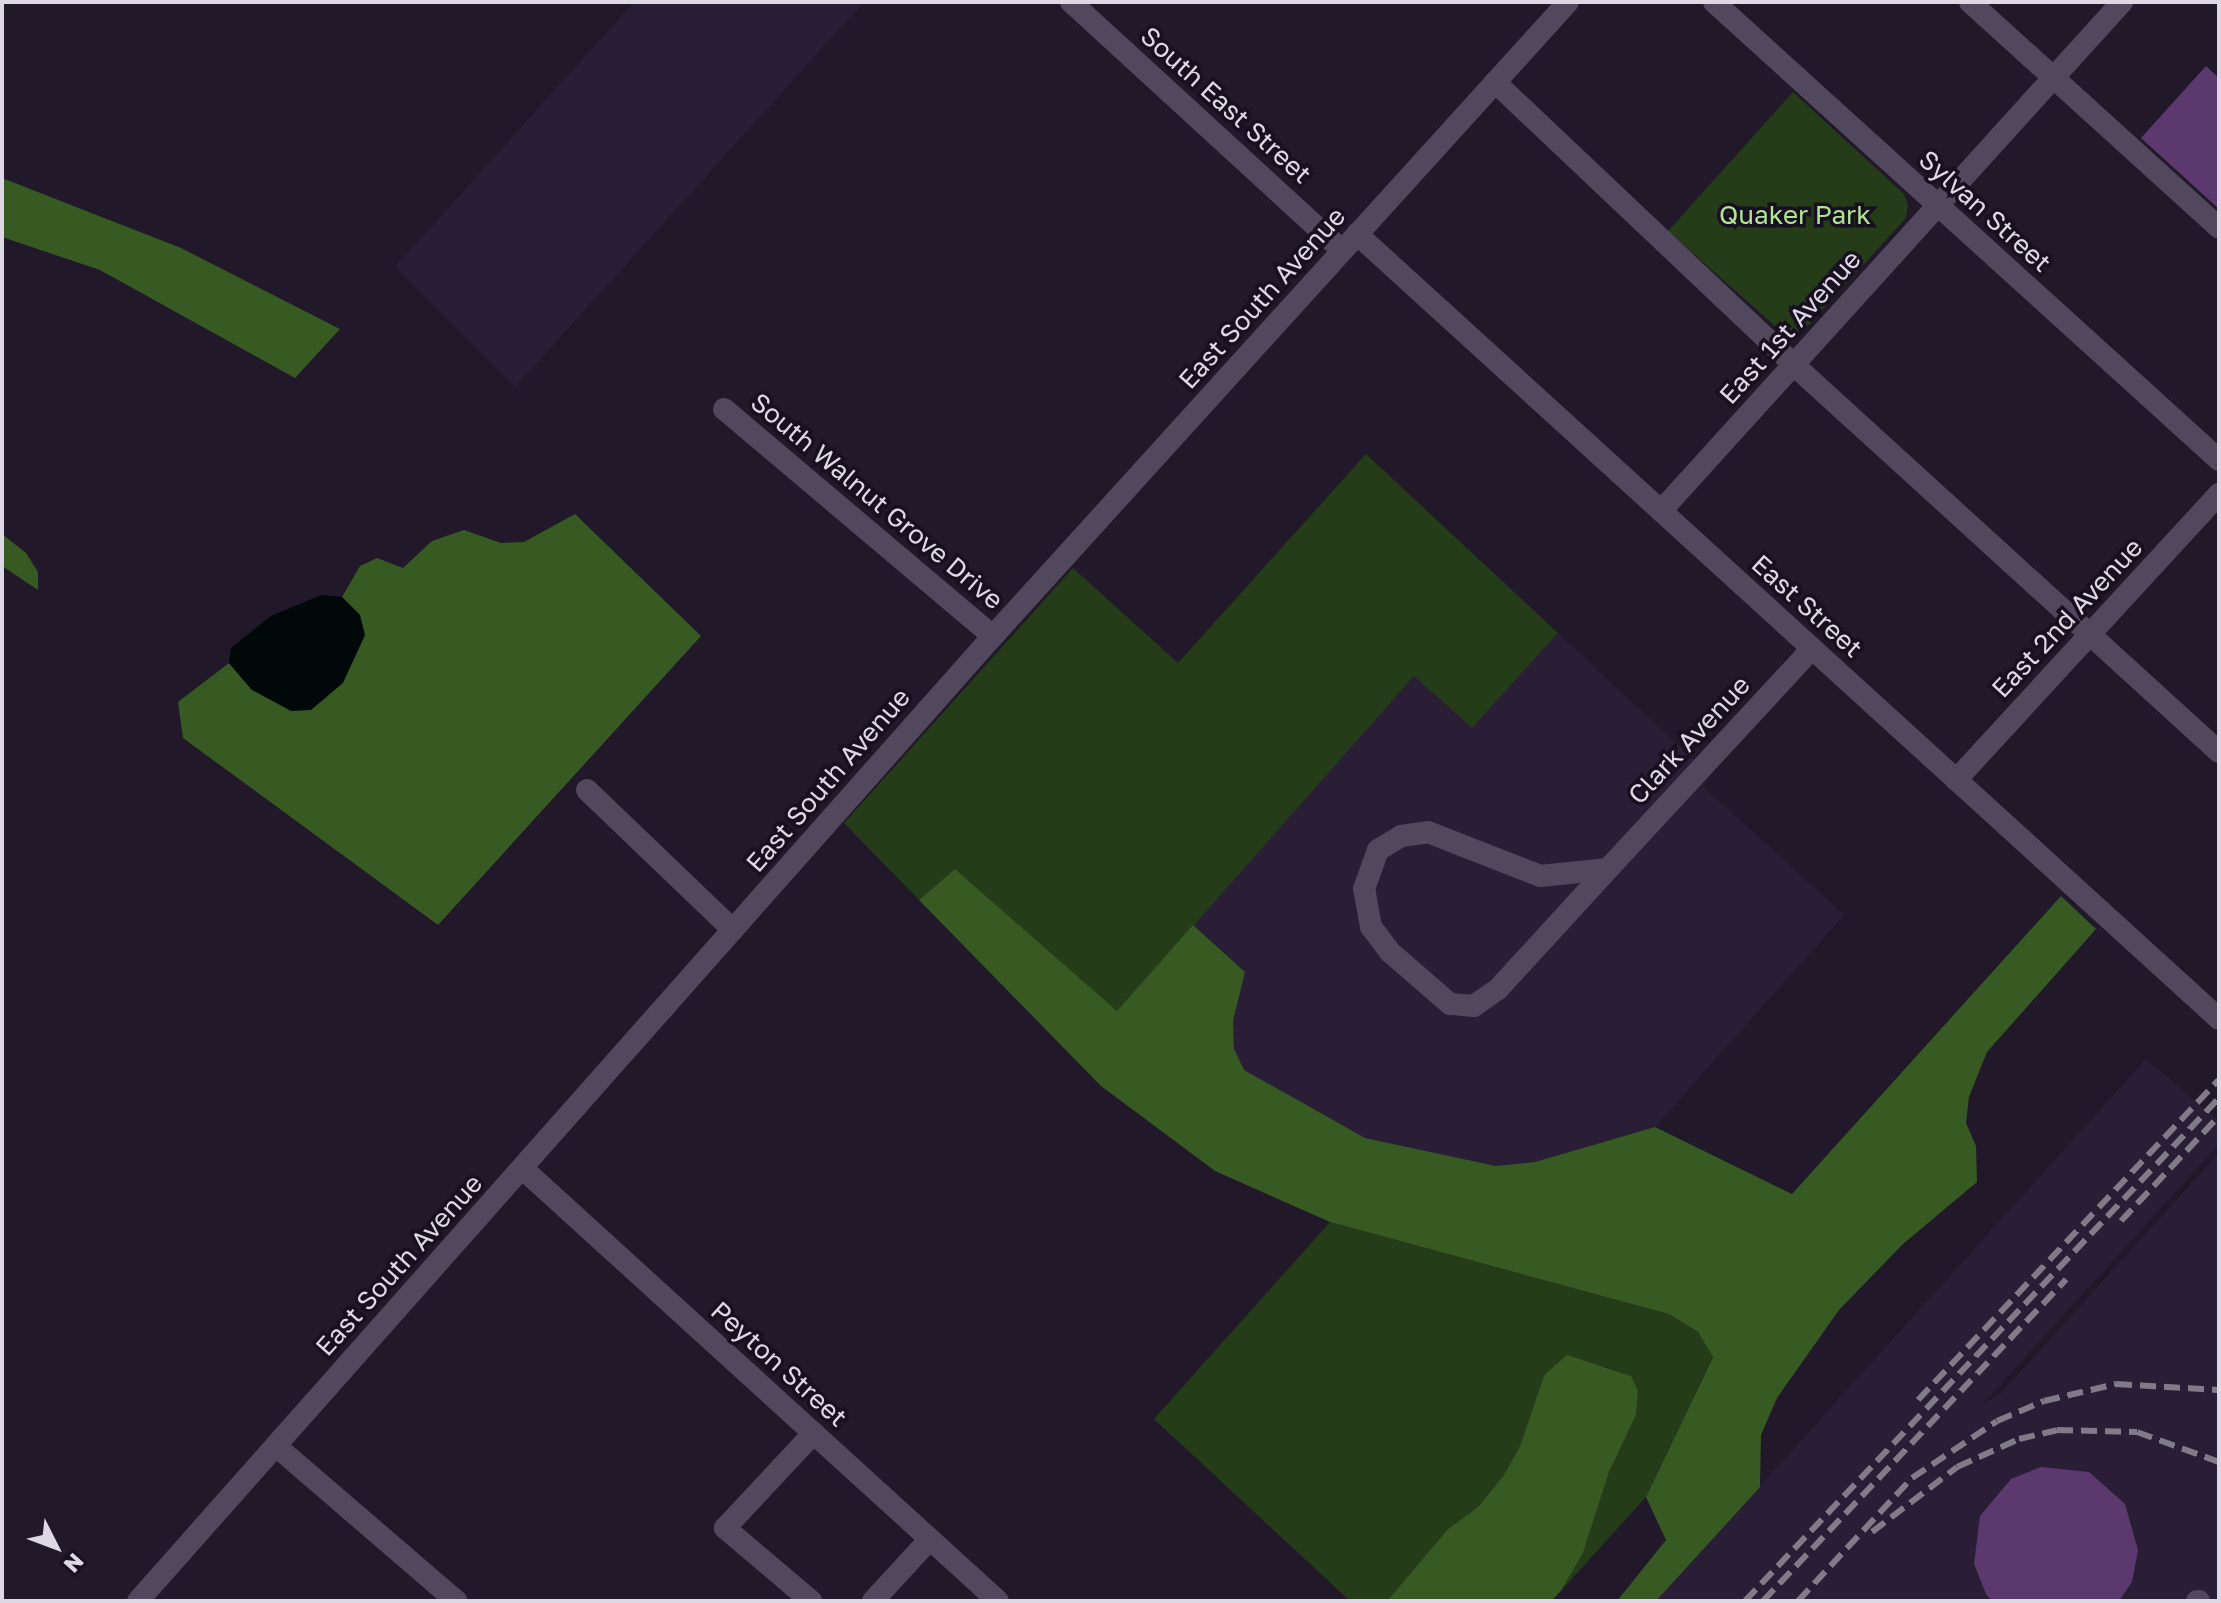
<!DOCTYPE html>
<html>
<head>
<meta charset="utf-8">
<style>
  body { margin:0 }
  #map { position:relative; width:2221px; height:1603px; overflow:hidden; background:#21182a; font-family:"Golos Text",sans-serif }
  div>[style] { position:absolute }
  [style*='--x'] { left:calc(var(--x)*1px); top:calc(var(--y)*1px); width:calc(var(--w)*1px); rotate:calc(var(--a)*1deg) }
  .built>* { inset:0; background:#2a1e36 }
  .green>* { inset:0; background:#253c18 }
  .forest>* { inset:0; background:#375a22 }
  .water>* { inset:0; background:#01080a }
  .building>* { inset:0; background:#5b396e }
  .minor>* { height:22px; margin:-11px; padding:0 11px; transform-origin:11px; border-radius:11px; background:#52485d }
  .rail>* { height:6px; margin-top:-3px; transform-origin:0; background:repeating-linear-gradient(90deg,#817a89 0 16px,transparent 0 24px) }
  span { translate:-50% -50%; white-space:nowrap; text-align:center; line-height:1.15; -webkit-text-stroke:7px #180f20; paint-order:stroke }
  .street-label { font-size:26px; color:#ddd8e4 }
  .park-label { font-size:26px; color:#afe592 }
  .frame { position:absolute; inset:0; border:4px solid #ddd8e4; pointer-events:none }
  .north { position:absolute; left:16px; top:1507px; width:80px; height:80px; -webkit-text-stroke:6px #180f20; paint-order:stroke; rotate:132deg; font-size:22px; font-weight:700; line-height:32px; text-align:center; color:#ddd8e4 }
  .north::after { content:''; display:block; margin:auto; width:28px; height:36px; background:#ddd8e4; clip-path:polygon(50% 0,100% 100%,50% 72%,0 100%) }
</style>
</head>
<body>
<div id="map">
  <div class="built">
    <div style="clip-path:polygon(634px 2px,864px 2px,515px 387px,395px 267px)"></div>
    <div style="clip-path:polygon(1558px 633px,1711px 776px,1703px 786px,1844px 915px,1655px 1127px,1535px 1162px,1496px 1166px,1365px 1138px,1244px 1071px,1234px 1049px,1233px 1021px,1245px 972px,1193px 925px,1414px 676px,1472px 728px)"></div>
    <div style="clip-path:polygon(2146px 1059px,2219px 1121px,2219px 1144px,1980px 1407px,2002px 1392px,2219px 1153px,2219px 1601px,1656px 1601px)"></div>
  </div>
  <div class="green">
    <div style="clip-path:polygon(1793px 92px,1904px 194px,1908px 205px,1906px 218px,1793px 342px,1668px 231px)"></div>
    <div style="clip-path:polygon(1366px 454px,1558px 633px,1472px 728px,1414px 676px,1117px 1012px,955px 869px,919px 900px,844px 823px,1073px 568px,1178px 663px)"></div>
    <div style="clip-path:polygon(1330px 1222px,1669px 1314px,1698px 1332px,1713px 1356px,1646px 1497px,1561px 1591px,1583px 1553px,1609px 1472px,1636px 1415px,1638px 1391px,1630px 1376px,1606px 1367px,1544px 1374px,1520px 1446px,1504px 1475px,1478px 1507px,1448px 1529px,1387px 1601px,1350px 1601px,1154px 1419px)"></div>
  </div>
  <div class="forest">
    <div style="clip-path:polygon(2px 178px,181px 248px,340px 329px,295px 378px,100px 270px,2px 237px)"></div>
    <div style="clip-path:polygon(575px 514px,701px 636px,438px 925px,183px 738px,178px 702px,229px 663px,252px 690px,360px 615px,342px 597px,360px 566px,377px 558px,403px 568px,432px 541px,464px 530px,501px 543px,524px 542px)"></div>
    <div style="clip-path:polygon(2px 534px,26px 553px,38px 572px,38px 590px,2px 566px)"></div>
    <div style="clip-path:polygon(955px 869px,1117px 1011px,1193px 925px,1245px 972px,1233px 1021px,1234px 1049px,1244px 1070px,1365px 1138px,1496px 1166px,1535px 1162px,1655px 1127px,1792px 1194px,2061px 896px,2096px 929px,1987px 1052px,1969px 1097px,1966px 1123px,1976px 1146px,1977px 1182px,1903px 1244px,1839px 1310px,1777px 1398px,1761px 1435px,1760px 1487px,1656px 1601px,1617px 1601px,1666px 1540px,1646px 1497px,1713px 1357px,1698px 1332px,1669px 1314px,1330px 1222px,1215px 1171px,1101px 1086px,919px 900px)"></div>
    <div style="clip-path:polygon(1567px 1355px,1631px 1376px,1638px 1391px,1636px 1415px,1609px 1472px,1583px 1553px,1561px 1591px,1551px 1601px,1387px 1601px,1448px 1529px,1478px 1507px,1504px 1475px,1520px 1446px,1544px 1375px)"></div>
  </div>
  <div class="water">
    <div style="clip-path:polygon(321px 595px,342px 597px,360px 615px,365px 635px,343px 683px,311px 710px,291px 711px,252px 690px,229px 663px,231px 648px,271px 616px)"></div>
  </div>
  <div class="building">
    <div style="clip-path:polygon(2206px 66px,2219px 78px,2219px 209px,2141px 138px)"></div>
    <div style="clip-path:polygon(2041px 1467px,2089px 1472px,2125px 1504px,2138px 1550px,2132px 1582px,2119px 1601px,1992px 1601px,1986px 1594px,1974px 1564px,1980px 1516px,2011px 1479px)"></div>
  </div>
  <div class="minor">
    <div style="--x:1071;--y:2;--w:367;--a:42.5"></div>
    <div style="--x:1714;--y:2;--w:682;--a:42.21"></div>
    <div style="--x:1970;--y:2;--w:336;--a:42.2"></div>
    <div style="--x:1495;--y:82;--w:412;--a:43.4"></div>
    <div style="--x:1794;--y:365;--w:575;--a:42.32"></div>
    <div style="--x:1357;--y:234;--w:1166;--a:42.32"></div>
    <div style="--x:724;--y:409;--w:352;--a:40.2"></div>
    <div style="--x:1661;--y:511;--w:687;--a:-47.83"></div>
    <div style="--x:1956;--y:780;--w:389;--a:-47.4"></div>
    <div style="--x:587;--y:790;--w:202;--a:43.8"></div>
    <div style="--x:1428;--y:832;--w:120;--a:21.4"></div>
    <div style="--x:1540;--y:876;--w:68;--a:-5.9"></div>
    <div style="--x:1608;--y:869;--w:163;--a:132.5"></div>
    <div style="--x:1498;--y:989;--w:29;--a:145"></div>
    <div style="--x:1474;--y:1006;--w:24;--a:-175"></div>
    <div style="--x:1450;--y:1004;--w:79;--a:-139.1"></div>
    <div style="--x:1390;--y:952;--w:31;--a:-127"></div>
    <div style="--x:1371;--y:927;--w:39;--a:-100"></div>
    <div style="--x:1364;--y:889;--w:41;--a:-70.3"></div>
    <div style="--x:1378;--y:850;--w:27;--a:-31"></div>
    <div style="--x:1401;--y:836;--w:27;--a:-8"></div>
    <div style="--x:1608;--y:869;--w:300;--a:-47.2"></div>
    <div style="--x:522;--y:1168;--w:643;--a:42.29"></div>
    <div style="--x:276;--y:1446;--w:238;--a:40.7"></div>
    <div style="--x:138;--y:1601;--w:1289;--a:-48.46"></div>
    <div style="--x:993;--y:636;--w:856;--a:-47.79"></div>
    <div style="--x:811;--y:1601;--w:113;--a:-139.7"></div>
    <div style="--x:725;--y:1528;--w:130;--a:-46.9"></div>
    <div style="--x:873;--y:1601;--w:84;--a:-47.4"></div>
    <div style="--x:2197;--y:1601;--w:2;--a:0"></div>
  </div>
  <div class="rail">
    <div style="--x:2121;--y:1221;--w:144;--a:-47"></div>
    <div style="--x:1918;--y:1400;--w:439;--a:-46.8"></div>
    <div style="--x:1872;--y:1532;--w:107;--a:-37.4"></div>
    <div style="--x:1957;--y:1467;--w:68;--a:-24.3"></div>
    <div style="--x:2019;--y:1439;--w:39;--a:-13"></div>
    <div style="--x:2057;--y:1430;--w:80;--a:1.4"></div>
    <div style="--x:2137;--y:1432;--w:87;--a:20.1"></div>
    <div style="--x:1745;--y:1601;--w:691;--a:-46.7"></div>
    <div style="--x:1763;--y:1601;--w:442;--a:-46.7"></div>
    <div style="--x:1798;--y:1601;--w:168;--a:-47.2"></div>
    <div style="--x:1912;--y:1478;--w:102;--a:-33.8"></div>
    <div style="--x:1997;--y:1421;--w:51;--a:-23.1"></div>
    <div style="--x:2044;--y:1401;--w:74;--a:-13.3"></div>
    <div style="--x:2116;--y:1384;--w:103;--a:3.3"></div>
  </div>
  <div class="street-label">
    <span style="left:1226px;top:105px;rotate:42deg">South East Street</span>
    <span style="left:1985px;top:211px;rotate:42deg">Sylvan Street</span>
    <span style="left:1262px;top:298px;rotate:-48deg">East South Avenue</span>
    <span style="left:1790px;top:327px;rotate:-48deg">East 1st Avenue</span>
    <span style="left:877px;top:501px;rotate:40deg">South Walnut Grove Drive</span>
    <span style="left:1807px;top:606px;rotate:42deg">East Street</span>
    <span style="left:2067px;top:618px;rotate:-47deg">East 2nd Avenue</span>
    <span style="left:1689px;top:740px;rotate:-47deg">Clark Avenue</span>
    <span style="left:828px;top:780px;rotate:-49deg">East South Avenue</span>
    <span style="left:399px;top:1265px;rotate:-48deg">East South Avenue</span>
    <span style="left:779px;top:1364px;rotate:42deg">Peyton Street</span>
  </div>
  <div class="park-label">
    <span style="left:1795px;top:215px">Quaker Park</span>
  </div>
  <div class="frame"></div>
  <div class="north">N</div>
</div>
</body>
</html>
